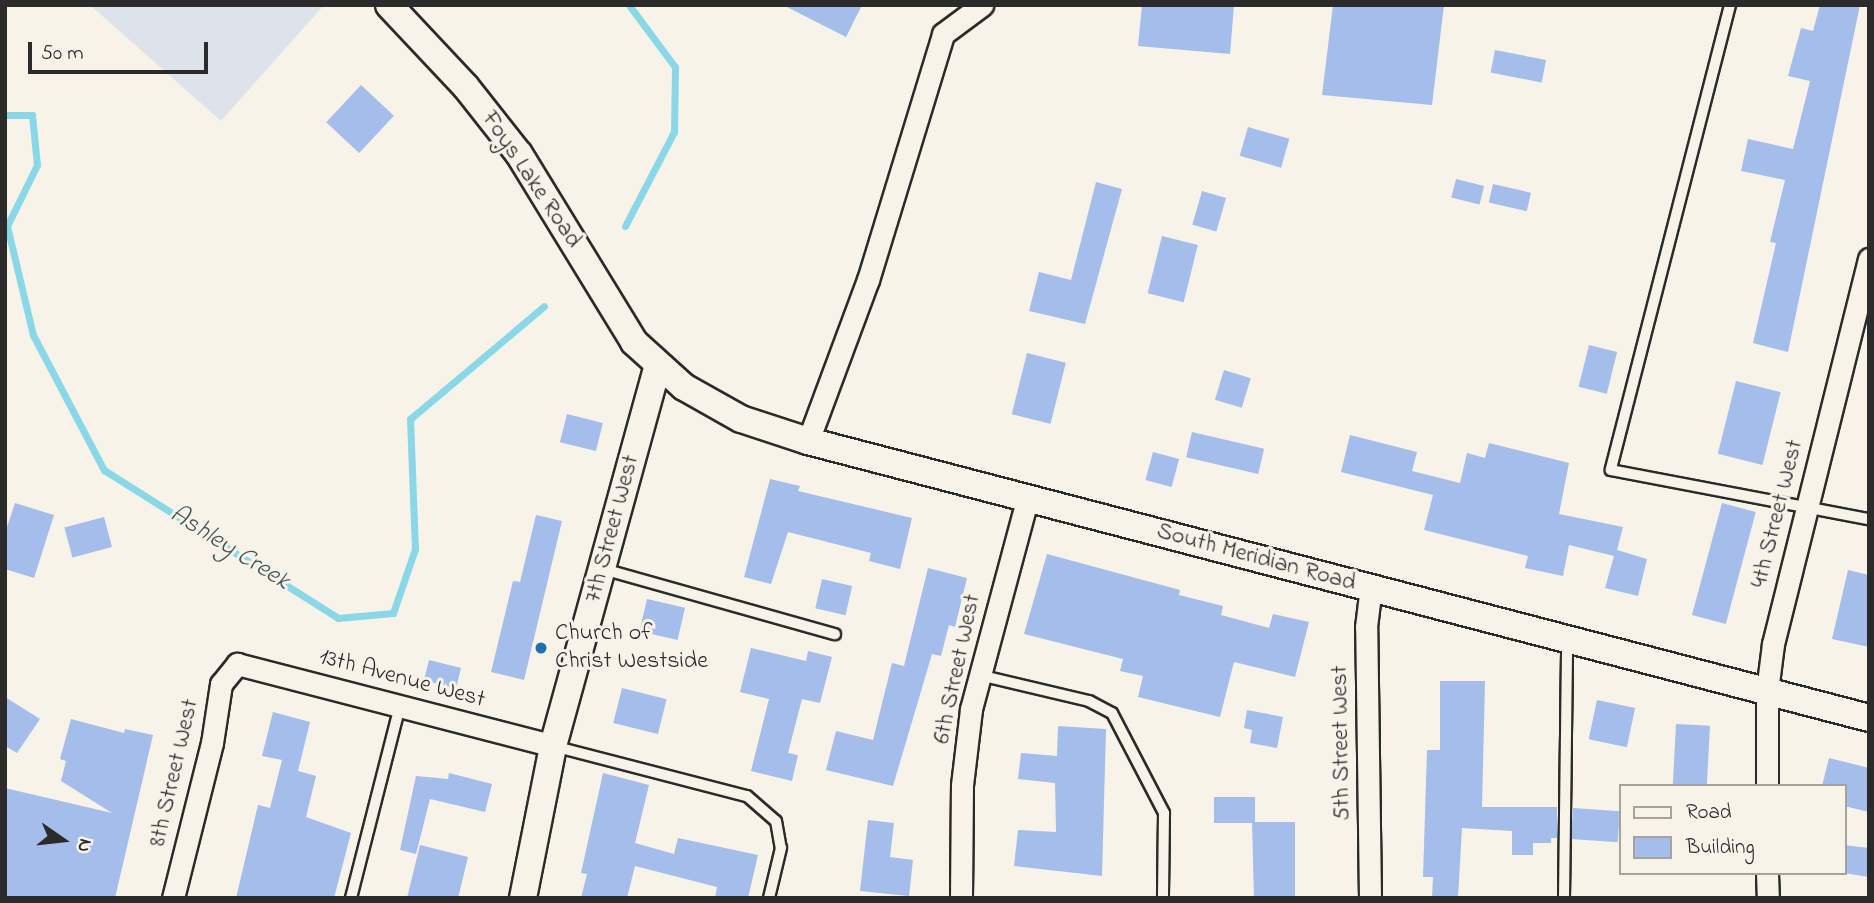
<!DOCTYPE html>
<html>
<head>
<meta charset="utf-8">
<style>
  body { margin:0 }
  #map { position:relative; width:1874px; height:903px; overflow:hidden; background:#f7f3e8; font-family:"Indie Flower",sans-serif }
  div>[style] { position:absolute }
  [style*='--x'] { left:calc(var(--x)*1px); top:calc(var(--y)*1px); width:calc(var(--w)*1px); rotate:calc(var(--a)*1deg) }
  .built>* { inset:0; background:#dee3e9 }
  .stream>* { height:7px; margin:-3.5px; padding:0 3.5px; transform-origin:3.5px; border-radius:3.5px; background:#8ad8e7 }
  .building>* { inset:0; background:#a4bdea; transform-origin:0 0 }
  .roads { filter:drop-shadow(2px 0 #2b2b2b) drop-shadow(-2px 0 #2b2b2b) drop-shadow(0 2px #2b2b2b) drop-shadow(0 -2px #2b2b2b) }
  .service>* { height:10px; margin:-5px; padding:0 5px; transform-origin:5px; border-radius:5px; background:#f7f3e8 }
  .minor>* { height:21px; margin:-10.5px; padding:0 10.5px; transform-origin:10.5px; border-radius:10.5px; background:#f7f3e8 }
  .tertiary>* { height:26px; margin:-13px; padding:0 13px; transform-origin:13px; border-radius:13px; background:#f7f3e8 }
  .dots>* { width:19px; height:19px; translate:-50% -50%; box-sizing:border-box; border:4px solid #f7f3e8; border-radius:50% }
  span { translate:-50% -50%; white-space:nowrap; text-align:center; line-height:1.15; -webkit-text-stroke:6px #f7f3e8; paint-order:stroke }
  .street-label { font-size:24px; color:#2b2b2b }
  .poi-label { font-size:24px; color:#2b2b2b }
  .left { translate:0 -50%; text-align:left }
  .water-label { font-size:26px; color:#43565a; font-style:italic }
  .frame { position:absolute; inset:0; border:7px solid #2b2b2b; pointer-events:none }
  .legend { position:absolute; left:1619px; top:784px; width:228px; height:91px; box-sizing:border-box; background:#f7f3e8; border:2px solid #a5a39c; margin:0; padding:9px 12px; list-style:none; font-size:21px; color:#2b2b2b }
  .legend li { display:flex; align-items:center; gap:14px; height:35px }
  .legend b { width:35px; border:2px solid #a5a39c }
  .north { position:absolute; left:28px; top:805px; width:70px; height:70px; -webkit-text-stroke:5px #f7f3e8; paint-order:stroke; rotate:104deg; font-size:19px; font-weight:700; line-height:28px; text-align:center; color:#2b2b2b }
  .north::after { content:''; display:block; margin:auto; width:24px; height:32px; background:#2b2b2b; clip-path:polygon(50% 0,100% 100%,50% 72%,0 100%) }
  .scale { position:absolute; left:28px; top:42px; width:180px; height:32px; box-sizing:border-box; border:4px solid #2b2b2b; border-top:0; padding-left:9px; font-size:21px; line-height:24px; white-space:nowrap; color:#2b2b2b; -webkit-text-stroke:5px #f7f3e8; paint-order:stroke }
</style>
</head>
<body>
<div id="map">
  <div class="built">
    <div style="clip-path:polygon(90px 5px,324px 5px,221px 121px)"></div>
  </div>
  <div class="stream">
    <div style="--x:5;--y:115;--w:27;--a:0"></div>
    <div style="--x:32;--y:115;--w:50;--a:84.3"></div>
    <div style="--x:37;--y:165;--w:68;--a:116.2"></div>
    <div style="--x:7;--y:226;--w:112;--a:76.6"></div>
    <div style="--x:33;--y:335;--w:153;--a:62.3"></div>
    <div style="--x:104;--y:470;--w:277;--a:32.3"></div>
    <div style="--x:338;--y:618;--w:55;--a:-5.2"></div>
    <div style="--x:393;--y:613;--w:68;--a:-71"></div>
    <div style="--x:415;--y:549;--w:130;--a:-92.2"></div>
    <div style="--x:410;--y:419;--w:175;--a:-40.1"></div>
    <div style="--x:625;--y:226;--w:106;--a:-62.5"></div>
    <div style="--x:674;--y:132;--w:65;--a:-89.1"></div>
    <div style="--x:675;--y:67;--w:77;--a:-126.6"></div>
  </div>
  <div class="building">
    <div style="clip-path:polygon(783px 5px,862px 5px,846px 37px)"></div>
    <div style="clip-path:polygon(1142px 5px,1234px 5px,1230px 54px,1138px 46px)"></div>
    <div style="clip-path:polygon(1333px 5px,1444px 5px,1432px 105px,1322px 95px)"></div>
    <div style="clip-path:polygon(1820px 5px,1860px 5px,1788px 352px,1753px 343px,1776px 243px,1770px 242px,1785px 180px,1741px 171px,1748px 139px,1793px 149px,1810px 81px,1788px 76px,1801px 28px,1813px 31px)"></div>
    <div style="left:1495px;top:50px;width:52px;height:23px;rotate:11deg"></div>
    <div style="left:361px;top:85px;width:45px;height:51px;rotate:43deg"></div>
    <div style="left:1248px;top:127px;width:43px;height:30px;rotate:16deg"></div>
    <div style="left:1456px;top:179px;width:29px;height:19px;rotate:14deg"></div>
    <div style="clip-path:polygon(1096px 182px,1122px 189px,1085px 324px,1029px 311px,1039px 272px,1071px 280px)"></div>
    <div style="left:1493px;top:184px;width:39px;height:19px;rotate:13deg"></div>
    <div style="left:1202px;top:191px;width:25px;height:35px;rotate:16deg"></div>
    <div style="left:1162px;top:236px;width:37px;height:59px;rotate:14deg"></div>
    <div style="left:1589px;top:345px;width:29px;height:43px;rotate:14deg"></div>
    <div style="left:1027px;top:353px;width:40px;height:63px;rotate:14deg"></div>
    <div style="left:1224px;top:370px;width:28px;height:31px;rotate:17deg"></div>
    <div style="left:1736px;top:381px;width:46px;height:75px;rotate:14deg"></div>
    <div style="left:567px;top:414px;width:37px;height:29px;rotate:14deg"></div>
    <div style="left:1192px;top:432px;width:74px;height:26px;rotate:13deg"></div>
    <div style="clip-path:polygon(1350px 435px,1417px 452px,1412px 471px,1460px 483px,1467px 453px,1485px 458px,1489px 443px,1569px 463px,1559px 514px,1623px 527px,1617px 550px,1647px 559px,1638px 596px,1605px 588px,1614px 556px,1569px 545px,1563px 576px,1525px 568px,1528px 556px,1424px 530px,1433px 495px,1341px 472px)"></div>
    <div style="left:1153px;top:452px;width:27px;height:29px;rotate:15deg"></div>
    <div style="clip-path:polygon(770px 479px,800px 486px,798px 491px,912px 518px,900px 569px,869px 561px,871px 553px,788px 532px,771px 584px,744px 577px)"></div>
    <div style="clip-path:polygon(15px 503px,54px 515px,34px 578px,5px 569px,5px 533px)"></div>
    <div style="left:1722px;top:503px;width:35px;height:116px;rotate:15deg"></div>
    <div style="clip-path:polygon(536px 515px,562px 521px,524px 680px,491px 672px,513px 581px,520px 582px)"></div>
    <div style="left:104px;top:517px;width:31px;height:41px;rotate:75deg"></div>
    <div style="clip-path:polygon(1047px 554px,1180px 590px,1179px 595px,1223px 606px,1221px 615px,1269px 628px,1273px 614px,1309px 622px,1295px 677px,1234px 662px,1220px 717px,1138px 697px,1143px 676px,1120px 671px,1123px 659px,1024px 634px)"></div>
    <div style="clip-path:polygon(928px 568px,967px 578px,955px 627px,949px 625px,941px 656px,932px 654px,893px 786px,826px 770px,836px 731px,873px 740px,892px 663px,904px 666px)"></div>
    <div style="clip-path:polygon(1848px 570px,1869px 575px,1869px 647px,1832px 639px)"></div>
    <div style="left:822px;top:579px;width:31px;height:30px;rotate:13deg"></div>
    <div style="left:647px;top:599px;width:39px;height:33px;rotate:13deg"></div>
    <div style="clip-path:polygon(751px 648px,806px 661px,808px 651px,832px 657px,820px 703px,802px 699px,788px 753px,798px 755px,792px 781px,751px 771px,769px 699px,740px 692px)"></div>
    <div style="left:429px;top:660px;width:33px;height:21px;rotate:14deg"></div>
    <div style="clip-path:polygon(1440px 681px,1485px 681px,1482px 807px,1557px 807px,1557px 838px,1551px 838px,1551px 843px,1533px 843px,1533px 855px,1512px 855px,1512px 831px,1462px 828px,1458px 898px,1432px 898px,1433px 877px,1423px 877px,1427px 750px,1440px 750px)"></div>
    <div style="left:622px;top:688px;width:46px;height:36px;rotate:14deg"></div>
    <div style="clip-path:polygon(5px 697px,40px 719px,17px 753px,5px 746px)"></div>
    <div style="left:1597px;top:700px;width:39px;height:40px;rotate:12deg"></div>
    <div style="clip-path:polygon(1247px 710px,1283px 717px,1277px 748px,1250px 743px,1252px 730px,1244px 728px)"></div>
    <div style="clip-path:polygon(273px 712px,310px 722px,298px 771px,316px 776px,306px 817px,351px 833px,334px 898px,236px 898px,258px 805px,270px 808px,282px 760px,262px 756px)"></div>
    <div style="clip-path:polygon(71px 719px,124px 733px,125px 729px,153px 735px,115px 898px,5px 898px,5px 788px,112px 813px,61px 781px,66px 761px,60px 759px)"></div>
    <div style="left:1676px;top:724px;width:34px;height:62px;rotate:3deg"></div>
    <div style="clip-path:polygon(1058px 726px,1106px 729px,1102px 876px,1014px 866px,1018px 830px,1056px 832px,1055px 783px,1018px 779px,1021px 753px,1057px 756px)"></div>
    <div style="clip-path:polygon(1829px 758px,1869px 768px,1869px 812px,1844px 806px,1844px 786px,1822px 786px)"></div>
    <div style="clip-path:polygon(449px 773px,492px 784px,485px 812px,430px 799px,416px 854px,400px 850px,416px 776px,448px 779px)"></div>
    <div style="clip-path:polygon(603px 773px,649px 785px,635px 843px,674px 854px,678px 838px,758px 855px,748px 898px,715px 898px,717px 887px,635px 866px,627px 898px,581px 898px,587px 874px,581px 873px)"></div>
    <div style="clip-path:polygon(1214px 797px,1255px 797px,1255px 822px,1295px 822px,1295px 898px,1254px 898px,1252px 823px,1214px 823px)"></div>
    <div style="left:1573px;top:808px;width:47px;height:31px;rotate:4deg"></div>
    <div style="clip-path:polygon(868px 820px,894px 823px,890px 857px,913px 860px,909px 896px,860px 891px)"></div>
    <div style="clip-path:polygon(420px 845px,468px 857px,458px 898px,407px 898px)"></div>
    <div style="clip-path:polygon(1844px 845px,1869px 848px,1869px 877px,1844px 873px)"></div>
  </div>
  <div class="roads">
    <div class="service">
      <div style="--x:1730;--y:5;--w:480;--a:104.4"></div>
      <div style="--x:1611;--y:470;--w:263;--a:10.8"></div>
      <div style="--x:603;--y:569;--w:241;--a:15.7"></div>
      <div style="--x:979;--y:675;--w:113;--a:13.3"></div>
      <div style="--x:1089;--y:701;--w:26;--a:28"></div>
      <div style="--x:1112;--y:713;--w:113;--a:62.5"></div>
      <div style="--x:1164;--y:813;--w:85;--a:90.7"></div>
      <div style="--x:553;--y:746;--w:200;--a:14.5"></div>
      <div style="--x:747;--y:796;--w:38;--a:41"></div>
      <div style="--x:776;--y:821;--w:27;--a:80"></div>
      <div style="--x:781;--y:848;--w:51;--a:103.5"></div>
      <div style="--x:351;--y:898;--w:195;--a:-75.7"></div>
      <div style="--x:1564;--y:898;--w:259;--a:-89.3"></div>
    </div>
    <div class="minor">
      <div style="--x:808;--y:441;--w:172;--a:-69.6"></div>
      <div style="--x:868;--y:280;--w:257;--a:-73"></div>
      <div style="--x:943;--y:34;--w:49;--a:-36.6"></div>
      <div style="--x:1767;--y:786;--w:95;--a:-90"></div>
      <div style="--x:1767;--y:691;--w:47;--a:-82.7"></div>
      <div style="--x:1773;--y:644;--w:397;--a:-76"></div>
      <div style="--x:1767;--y:873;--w:25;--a:88"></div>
      <div style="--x:173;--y:898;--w:160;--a:-75.9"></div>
      <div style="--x:212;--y:743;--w:60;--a:-81.3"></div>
      <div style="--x:221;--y:684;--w:26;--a:-51"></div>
      <div style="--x:237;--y:664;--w:326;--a:14.5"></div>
      <div style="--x:961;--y:898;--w:113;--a:-89.5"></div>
      <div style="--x:962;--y:785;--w:77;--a:-83.2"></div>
      <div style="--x:971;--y:709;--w:220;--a:-75"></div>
      <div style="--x:1370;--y:898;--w:271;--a:-90.8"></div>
      <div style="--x:1366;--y:627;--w:39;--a:-83"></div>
    </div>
    <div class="tertiary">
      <div style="--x:389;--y:5;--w:112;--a:46.8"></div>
      <div style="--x:466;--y:87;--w:85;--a:51.7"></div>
      <div style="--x:519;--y:154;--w:220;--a:58.5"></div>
      <div style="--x:634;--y:342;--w:67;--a:42"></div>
      <div style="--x:684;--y:387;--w:65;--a:29.3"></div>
      <div style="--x:741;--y:419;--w:71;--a:18.2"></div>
      <div style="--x:808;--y:441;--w:1097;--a:14.63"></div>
      <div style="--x:523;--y:898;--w:155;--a:-78.8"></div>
      <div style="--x:553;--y:746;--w:395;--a:-74.6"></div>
    </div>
  </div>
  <div class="dots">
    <div style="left:541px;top:648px;background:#1f6fb2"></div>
  </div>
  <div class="street-label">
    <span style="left:531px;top:180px;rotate:56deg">Foys Lake Road</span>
    <span style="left:1778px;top:514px;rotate:-76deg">4th Street West</span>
    <span style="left:613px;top:529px;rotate:-75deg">7th Street West</span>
    <span style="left:1256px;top:558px;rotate:15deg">South Meridian Road</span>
    <span style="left:958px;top:669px;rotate:-78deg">6th Street West</span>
    <span style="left:402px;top:679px;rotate:15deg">13th Avenue West</span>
    <span style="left:1342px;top:743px;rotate:-91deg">5th Street West</span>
    <span style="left:175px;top:773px;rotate:-77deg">8th Street West</span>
  </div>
  <div class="poi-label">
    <span class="left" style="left:555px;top:648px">Church of<br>Christ Westside</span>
  </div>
  <div class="water-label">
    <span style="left:229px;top:549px;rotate:32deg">Ashley Creek</span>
  </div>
  <div class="frame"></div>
  <ul class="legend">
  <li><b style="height:9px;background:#f7f3e8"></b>Road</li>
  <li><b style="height:19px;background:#a4bdea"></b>Building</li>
  </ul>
  <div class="north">N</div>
  <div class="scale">50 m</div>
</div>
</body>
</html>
